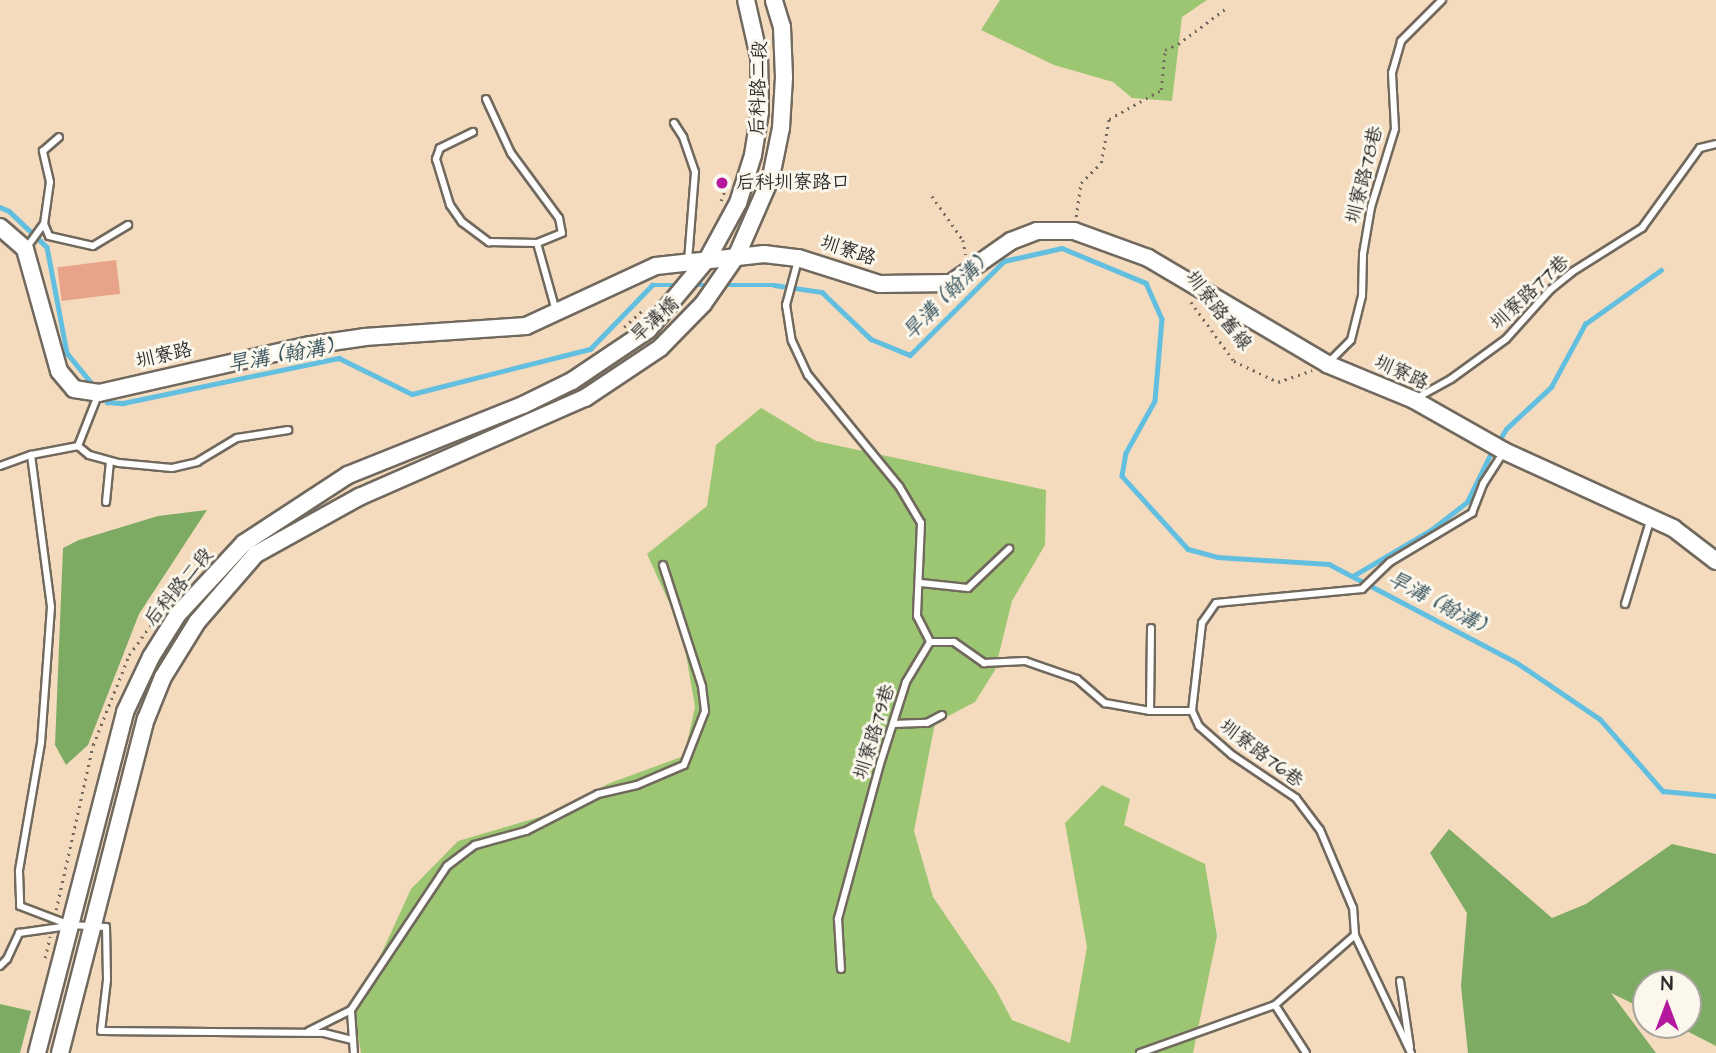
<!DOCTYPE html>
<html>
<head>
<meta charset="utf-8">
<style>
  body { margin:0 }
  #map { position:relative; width:1716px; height:1053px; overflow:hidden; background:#f4dbbe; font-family:"Architects Daughter","LXGW WenKai TC",sans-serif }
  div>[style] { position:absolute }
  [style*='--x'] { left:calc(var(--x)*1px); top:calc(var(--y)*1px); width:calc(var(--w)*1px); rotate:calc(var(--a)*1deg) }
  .green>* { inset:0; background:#9dc672 }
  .forest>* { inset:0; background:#7eab64 }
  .stream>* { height:4.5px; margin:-2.25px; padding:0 2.25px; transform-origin:2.25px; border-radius:2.25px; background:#62bfe0 }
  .building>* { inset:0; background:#e7a488; transform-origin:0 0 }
  .path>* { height:2.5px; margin-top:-1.25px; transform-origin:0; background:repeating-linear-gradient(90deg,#71695e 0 2px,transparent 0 7px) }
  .roads { filter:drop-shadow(2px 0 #71695e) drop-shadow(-2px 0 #71695e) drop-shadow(0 2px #71695e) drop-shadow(0 -2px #71695e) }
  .service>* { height:6px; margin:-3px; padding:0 3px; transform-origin:3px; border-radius:3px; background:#fff }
  .tertiary>* { height:16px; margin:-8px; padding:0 8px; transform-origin:8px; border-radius:8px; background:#fff }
  .dots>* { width:19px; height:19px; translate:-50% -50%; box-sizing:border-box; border:4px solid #fbf7ec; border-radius:50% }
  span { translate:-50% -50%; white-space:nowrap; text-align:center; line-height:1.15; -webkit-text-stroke:6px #fbf7ec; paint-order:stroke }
  .street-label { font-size:19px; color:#2b2b2b }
  .poi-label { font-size:19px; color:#2b2b2b }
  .left { translate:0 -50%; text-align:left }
  .water-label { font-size:21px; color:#3c5761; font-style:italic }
  .north { position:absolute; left:1632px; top:969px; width:70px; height:70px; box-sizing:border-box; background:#fbf7ec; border:2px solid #a8a59f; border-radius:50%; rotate:0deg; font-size:19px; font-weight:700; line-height:28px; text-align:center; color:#2b2b2b }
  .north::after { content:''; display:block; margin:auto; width:24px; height:32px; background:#b5179e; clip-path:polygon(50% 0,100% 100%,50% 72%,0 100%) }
</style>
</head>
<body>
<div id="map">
  <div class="green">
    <div style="clip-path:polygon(1000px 0,1207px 0,1182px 17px,1172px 101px,1132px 98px,1113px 82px,1054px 65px,981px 30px)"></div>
    <div style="clip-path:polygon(761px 408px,816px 441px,1046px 490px,1045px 545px,1012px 601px,995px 670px,975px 702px,935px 723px,914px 831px,933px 897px,995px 988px,1012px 1020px,1070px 1043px,1087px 947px,1065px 823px,1102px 785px,1130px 799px,1124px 825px,1205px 864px,1217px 936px,1193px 1053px,361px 1053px,354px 1013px,411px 889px,458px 841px,543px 816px,610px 783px,684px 756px,695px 707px,682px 631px,647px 554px,707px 506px,716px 445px)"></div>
  </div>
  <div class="forest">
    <div style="clip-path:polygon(207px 510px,139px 614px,88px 745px,66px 765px,55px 745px,63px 548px,79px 540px,158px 516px)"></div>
    <div style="clip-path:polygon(1449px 829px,1552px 918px,1586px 904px,1672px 844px,1716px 854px,1716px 1046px,1675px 1025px,1688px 1025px,1688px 983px,1646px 983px,1646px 1010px,1611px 993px,1656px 1053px,1468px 1053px,1461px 986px,1467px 913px,1430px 853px)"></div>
    <div style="clip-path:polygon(0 1004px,31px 1011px,20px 1053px,0 1053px)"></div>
  </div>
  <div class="stream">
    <div style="--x:0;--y:207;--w:10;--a:24"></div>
    <div style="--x:9;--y:211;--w:52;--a:43.5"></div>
    <div style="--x:47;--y:247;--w:108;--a:79.3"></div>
    <div style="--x:67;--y:353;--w:43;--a:50.7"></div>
    <div style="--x:691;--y:285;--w:19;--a:0"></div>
    <div style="--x:722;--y:285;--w:52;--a:0"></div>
    <div style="--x:774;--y:285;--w:49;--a:8.3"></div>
    <div style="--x:822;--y:292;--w:68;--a:43.8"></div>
    <div style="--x:871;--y:339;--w:42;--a:22.3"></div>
    <div style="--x:910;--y:355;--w:133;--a:-45"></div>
    <div style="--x:1004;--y:261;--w:59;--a:-12.6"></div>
    <div style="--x:1062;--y:248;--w:91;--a:22.6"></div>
    <div style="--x:1146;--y:283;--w:39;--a:66"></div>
    <div style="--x:1162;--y:319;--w:82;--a:94.9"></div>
    <div style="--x:1155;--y:401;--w:60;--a:119.1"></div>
    <div style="--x:1126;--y:453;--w:23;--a:100"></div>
    <div style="--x:1122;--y:476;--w:98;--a:47.9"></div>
    <div style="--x:1188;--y:549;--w:30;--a:15"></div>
    <div style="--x:1217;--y:557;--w:112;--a:3.6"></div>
    <div style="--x:1329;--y:564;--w:211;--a:27.7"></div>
    <div style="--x:1516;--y:662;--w:102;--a:34.2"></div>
    <div style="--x:1600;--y:719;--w:96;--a:48.8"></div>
    <div style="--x:1663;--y:791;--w:53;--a:5.4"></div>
    <div style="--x:102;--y:395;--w:9;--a:54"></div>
    <div style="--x:107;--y:402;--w:16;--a:4"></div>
    <div style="--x:123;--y:403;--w:221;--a:-11.8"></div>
    <div style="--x:339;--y:358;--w:81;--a:26.3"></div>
    <div style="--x:412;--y:394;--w:184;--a:-14.2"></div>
    <div style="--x:590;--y:349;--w:89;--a:-45.9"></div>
    <div style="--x:652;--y:285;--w:26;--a:0"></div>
    <div style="--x:1498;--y:442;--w:15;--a:-58"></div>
    <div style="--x:1506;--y:429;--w:62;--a:-43"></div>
    <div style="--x:1551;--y:387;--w:72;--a:-61.6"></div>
    <div style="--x:1585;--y:324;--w:93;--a:-35.4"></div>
    <div style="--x:1353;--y:576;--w:91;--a:-30.5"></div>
    <div style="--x:1431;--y:530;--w:46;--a:-37.9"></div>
    <div style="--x:1467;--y:502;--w:59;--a:-63.9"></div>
  </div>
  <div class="building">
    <div style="left:116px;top:260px;width:34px;height:59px;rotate:83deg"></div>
  </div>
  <div class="path">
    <div style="--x:932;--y:196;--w:54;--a:54.8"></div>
    <div style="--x:963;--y:240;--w:15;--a:79"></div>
    <div style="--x:721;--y:201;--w:21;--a:-71"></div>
    <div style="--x:1076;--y:217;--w:34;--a:-82"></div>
    <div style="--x:1081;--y:183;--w:28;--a:-45"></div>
    <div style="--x:1101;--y:163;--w:45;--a:-79.7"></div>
    <div style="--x:1109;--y:119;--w:60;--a:-29.1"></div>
    <div style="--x:1161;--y:90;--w:40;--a:-84.3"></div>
    <div style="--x:1165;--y:50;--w:14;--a:-25"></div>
    <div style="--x:1178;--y:44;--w:62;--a:-36.5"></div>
    <div style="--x:1191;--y:302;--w:73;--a:53.9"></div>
    <div style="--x:1234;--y:361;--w:49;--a:25.5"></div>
    <div style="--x:1278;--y:382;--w:36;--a:-19"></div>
    <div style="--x:624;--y:327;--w:28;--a:-42"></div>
    <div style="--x:173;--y:596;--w:59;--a:-47.7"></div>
    <div style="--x:56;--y:910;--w:169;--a:-77.4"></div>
    <div style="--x:93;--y:745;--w:97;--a:-68.2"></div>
    <div style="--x:129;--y:655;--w:46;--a:-53.9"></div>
    <div style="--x:45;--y:958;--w:22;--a:-77"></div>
  </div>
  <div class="roads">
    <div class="service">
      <div style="--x:486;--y:99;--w:60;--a:65.2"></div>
      <div style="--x:511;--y:153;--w:81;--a:53.6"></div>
      <div style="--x:559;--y:218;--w:15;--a:79"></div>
      <div style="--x:562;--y:233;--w:27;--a:158"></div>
      <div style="--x:537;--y:243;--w:71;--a:74.4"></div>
      <div style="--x:674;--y:123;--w:17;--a:57"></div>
      <div style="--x:683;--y:137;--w:37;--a:71"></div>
      <div style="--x:695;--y:172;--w:88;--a:94.5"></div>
      <div style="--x:473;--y:132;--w:37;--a:154"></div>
      <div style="--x:440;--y:148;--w:12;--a:110"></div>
      <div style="--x:436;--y:159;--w:48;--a:73.1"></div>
      <div style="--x:450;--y:205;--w:21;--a:55"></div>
      <div style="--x:462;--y:222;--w:34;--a:37"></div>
      <div style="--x:489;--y:242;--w:48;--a:1.2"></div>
      <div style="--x:44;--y:224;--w:13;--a:67"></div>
      <div style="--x:49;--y:236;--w:45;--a:12.8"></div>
      <div style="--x:93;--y:246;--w:41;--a:-31"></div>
      <div style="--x:27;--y:247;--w:29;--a:-54"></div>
      <div style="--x:44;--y:224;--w:42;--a:-81.9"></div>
      <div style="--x:50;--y:182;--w:32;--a:-103"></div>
      <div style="--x:43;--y:151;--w:21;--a:-41"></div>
      <div style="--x:798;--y:260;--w:47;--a:104.9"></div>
      <div style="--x:786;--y:305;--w:36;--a:81"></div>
      <div style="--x:792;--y:341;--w:38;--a:65"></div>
      <div style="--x:808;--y:375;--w:144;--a:50.7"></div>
      <div style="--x:899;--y:486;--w:43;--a:59.3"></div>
      <div style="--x:921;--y:523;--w:93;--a:92.5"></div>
      <div style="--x:917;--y:616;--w:29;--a:63"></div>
      <div style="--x:930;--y:642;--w:47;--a:121"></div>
      <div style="--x:906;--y:682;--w:86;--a:107.6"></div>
      <div style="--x:880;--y:764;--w:161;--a:105.2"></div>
      <div style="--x:838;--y:919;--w:50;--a:86.6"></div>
      <div style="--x:1329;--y:362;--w:31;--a:-45"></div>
      <div style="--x:1351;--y:340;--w:45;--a:-76"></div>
      <div style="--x:1362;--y:296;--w:42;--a:-88.6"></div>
      <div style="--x:1363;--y:254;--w:48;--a:-80.3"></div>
      <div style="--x:1371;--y:207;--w:82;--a:-72.9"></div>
      <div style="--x:1395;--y:129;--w:56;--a:-93.1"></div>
      <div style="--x:1392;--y:73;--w:33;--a:-74"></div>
      <div style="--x:1401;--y:41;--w:58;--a:-45"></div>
      <div style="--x:1415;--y:399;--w:41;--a:-29.1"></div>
      <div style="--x:1451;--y:379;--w:68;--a:-36"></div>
      <div style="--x:1506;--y:339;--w:66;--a:-48.1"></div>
      <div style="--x:1550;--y:290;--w:28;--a:-39"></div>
      <div style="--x:1572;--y:272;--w:83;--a:-32.2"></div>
      <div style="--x:1642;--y:228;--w:99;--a:-54.1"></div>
      <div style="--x:1700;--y:148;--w:16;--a:-14"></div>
      <div style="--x:78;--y:446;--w:14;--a:39"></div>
      <div style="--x:89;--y:455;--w:31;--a:15"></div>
      <div style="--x:119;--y:463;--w:53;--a:5.4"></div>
      <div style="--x:172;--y:468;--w:26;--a:-13"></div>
      <div style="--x:197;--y:462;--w:47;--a:-31"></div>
      <div style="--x:237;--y:438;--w:52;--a:-8.9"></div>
      <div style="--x:31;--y:455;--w:153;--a:82.5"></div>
      <div style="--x:51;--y:607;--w:136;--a:94.2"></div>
      <div style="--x:41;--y:743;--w:130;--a:99.8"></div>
      <div style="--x:19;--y:871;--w:35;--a:88"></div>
      <div style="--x:20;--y:906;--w:53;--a:20.8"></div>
      <div style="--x:70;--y:925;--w:36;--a:3"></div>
      <div style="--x:106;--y:927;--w:53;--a:88.9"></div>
      <div style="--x:107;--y:980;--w:51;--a:96.7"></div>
      <div style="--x:101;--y:1031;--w:223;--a:0.5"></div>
      <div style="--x:324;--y:1033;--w:30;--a:14"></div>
      <div style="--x:353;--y:1040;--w:13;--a:86"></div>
      <div style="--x:0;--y:466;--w:33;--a:-20"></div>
      <div style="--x:31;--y:455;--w:48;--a:-10.8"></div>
      <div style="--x:78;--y:446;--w:55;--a:-68.6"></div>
      <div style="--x:106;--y:502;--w:41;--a:-84.4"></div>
      <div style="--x:921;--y:583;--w:47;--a:6.1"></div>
      <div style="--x:968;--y:588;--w:57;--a:-43.6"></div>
      <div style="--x:1625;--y:604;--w:90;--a:-73.2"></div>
      <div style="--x:930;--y:642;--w:24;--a:0"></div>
      <div style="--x:954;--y:642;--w:37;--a:35"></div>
      <div style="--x:984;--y:663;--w:41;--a:-2.8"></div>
      <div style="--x:1025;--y:661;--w:55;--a:19.1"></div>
      <div style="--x:1077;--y:679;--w:37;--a:41"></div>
      <div style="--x:1105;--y:703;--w:46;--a:10.1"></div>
      <div style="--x:1150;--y:711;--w:42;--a:0"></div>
      <div style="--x:1150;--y:711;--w:83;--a:-89.3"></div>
      <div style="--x:893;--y:724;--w:34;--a:-2"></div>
      <div style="--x:927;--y:723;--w:17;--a:-28"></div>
      <div style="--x:0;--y:966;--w:10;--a:-45"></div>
      <div style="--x:7;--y:959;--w:29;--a:-65"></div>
      <div style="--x:19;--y:933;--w:50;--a:-8"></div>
      <div style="--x:1400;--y:981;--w:67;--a:81.4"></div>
      <div style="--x:1275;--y:1005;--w:57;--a:57.1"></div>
      <div style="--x:309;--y:1031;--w:47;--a:-26.6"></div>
      <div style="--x:353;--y:1040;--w:30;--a:-94"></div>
      <div style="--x:351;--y:1010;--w:173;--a:-56.3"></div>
      <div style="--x:447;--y:866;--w:35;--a:-37"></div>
      <div style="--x:475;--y:845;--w:53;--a:-15.4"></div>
      <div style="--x:526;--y:831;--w:81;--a:-27.2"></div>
      <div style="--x:598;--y:794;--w:40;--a:-13"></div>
      <div style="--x:637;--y:785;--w:51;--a:-23.1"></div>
      <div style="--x:684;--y:765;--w:58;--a:-68.7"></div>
      <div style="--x:705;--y:711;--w:25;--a:-97"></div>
      <div style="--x:702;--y:686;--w:127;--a:-107.9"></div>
      <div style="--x:1140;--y:1053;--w:143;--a:-19.6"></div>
      <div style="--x:1275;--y:1005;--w:106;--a:-41.2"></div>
      <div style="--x:1411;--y:1053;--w:131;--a:-115.4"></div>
      <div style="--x:1355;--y:935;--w:27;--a:-94"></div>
      <div style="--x:1353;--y:908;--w:85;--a:-112.9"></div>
      <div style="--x:1320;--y:830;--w:40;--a:-127"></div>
      <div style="--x:1296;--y:798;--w:77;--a:-146.1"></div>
      <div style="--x:1232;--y:755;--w:44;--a:-138.7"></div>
      <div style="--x:1199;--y:726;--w:17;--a:-115"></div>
      <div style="--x:1192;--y:711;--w:89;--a:-83.5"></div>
      <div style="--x:1202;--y:623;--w:24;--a:-55"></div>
      <div style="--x:1216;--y:603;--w:147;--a:-5.5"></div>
      <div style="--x:1362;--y:589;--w:39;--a:-44"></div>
      <div style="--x:1390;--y:562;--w:96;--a:-30.9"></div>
      <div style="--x:1472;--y:513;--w:31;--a:-69"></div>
      <div style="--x:1483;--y:484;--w:37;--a:-57"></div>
    </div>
    <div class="tertiary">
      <div style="--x:0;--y:227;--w:33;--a:41"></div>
      <div style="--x:25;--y:249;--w:127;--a:74.4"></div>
      <div style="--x:59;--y:371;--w:23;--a:50"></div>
      <div style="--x:74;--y:389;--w:25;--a:9"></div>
      <div style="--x:99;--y:393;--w:217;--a:-12.8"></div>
      <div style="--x:311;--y:345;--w:55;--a:-8.4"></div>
      <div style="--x:365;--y:337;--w:161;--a:-3.9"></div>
      <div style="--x:526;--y:326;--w:143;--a:-24.8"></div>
      <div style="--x:656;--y:266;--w:109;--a:-6.3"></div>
      <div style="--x:764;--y:254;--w:34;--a:7"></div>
      <div style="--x:798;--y:258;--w:86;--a:17.6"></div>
      <div style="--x:880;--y:284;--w:71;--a:-0.8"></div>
      <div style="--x:951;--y:283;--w:73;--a:-35"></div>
      <div style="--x:1011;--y:241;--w:28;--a:-21"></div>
      <div style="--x:1037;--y:231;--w:37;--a:0"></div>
      <div style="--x:1074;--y:231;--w:79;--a:20"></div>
      <div style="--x:1148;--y:258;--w:208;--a:30.6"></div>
      <div style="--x:1327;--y:364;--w:94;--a:22.5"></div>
      <div style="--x:1414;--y:400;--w:103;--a:29.5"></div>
      <div style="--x:1504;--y:451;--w:186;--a:24.5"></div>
      <div style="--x:1673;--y:528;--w:54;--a:37.5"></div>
      <div style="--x:37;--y:1053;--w:352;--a:-75.5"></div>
      <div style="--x:125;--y:712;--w:61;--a:-64.7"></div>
      <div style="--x:151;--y:657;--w:51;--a:-57.9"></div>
      <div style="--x:178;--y:614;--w:97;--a:-47.1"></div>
      <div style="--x:244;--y:543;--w:124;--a:-33.2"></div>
      <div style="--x:348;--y:475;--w:188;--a:-21.8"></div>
      <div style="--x:523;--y:405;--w:55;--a:-26.1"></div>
      <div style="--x:572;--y:381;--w:92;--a:-33.9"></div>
      <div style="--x:648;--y:330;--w:94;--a:-50.2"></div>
      <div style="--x:708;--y:258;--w:63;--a:-61.4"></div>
      <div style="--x:738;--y:203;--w:50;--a:-72.6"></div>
      <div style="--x:753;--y:155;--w:44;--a:-80.8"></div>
      <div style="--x:760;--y:112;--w:55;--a:-91"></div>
      <div style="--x:759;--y:57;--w:58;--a:-102.8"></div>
      <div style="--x:60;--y:1053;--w:345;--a:-75.6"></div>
      <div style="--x:146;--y:719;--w:45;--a:-68"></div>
      <div style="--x:163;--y:677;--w:65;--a:-58.3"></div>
      <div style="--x:197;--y:622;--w:90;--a:-49.1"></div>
      <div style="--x:256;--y:554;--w:118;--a:-29"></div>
      <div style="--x:359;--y:497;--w:247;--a:-23.7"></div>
      <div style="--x:585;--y:398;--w:90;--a:-33.7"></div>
      <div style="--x:660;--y:348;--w:62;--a:-45.7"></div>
      <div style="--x:703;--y:304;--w:60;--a:-55.2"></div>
      <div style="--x:737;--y:255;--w:85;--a:-66.4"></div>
      <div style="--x:771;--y:177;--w:50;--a:-78.5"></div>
      <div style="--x:781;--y:128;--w:51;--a:-86.6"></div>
      <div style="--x:784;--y:77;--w:50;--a:-92.3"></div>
      <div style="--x:782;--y:27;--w:28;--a:-107"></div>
    </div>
  </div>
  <div class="dots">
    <div style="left:722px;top:183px;background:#b5179e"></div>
  </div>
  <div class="street-label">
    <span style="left:759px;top:88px;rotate:-88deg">后科路二段</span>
    <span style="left:1365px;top:175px;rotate:-76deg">圳寮路78巷</span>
    <span style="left:848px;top:251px;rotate:18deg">圳寮路</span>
    <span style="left:1530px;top:293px;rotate:-43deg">圳寮路77巷</span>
    <span style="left:1218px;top:311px;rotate:52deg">圳寮路舊線</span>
    <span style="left:655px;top:320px;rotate:-42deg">旱溝橋</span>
    <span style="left:164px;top:356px;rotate:-13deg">圳寮路</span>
    <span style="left:1401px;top:373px;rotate:24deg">圳寮路</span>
    <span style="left:179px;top:587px;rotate:-50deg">后科路二段</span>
    <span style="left:875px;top:732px;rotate:-73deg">圳寮路79巷</span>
    <span style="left:1261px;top:754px;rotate:37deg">圳寮路76巷</span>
  </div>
  <div class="poi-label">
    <span class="left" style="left:736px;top:183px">后科圳寮路口</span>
  </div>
  <div class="water-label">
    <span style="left:944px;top:299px;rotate:-45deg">旱溝 (翰溝)</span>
    <span style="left:280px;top:356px;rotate:-10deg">旱溝 (翰溝)</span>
    <span style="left:1436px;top:602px;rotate:28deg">旱溝 (翰溝)</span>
  </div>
  <div class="north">N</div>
</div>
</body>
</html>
